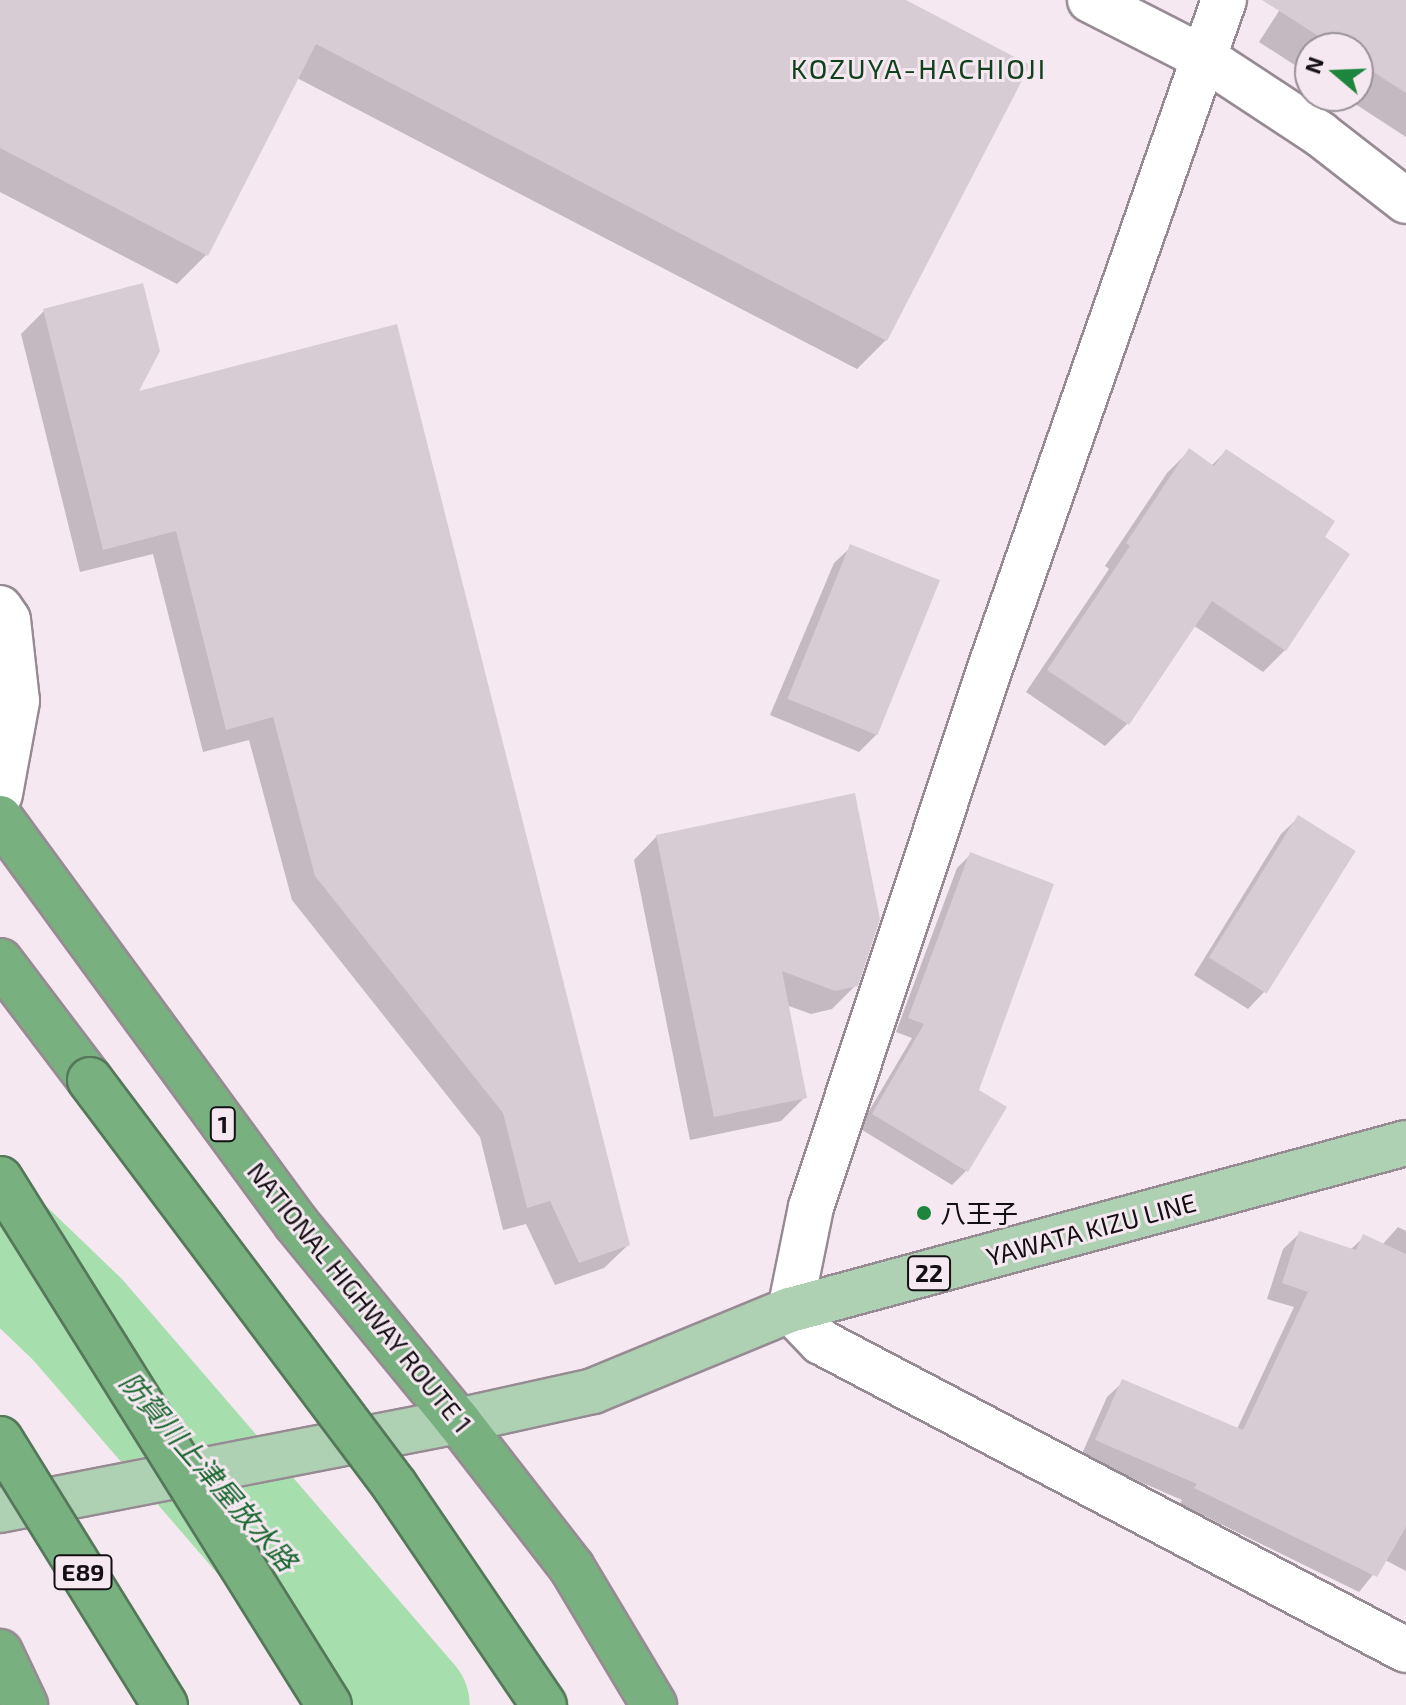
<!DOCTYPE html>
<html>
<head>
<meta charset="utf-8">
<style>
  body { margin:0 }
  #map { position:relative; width:1406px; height:1705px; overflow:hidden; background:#f5e8f1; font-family:"Exo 2","Noto Sans JP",sans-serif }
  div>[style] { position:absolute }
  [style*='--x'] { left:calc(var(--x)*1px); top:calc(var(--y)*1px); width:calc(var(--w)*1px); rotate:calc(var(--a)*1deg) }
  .shadow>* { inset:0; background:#0003 }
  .river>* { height:120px; margin:-60px; padding:0 60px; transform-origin:60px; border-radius:60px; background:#a7deae }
  .building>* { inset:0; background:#d8ccd4; transform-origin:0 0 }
  .roads { filter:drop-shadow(2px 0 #978b93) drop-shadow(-2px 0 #978b93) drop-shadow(0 2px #978b93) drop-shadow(0 -2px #978b93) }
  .street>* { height:44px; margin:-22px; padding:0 22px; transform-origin:22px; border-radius:22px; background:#fff }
  .secondary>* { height:44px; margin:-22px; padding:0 22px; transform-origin:22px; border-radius:22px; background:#fff }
  .primary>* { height:44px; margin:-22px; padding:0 22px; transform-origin:22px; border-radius:22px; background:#aed0b3 }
  .highway>* { height:44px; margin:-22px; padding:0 22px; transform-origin:22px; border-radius:22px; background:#78b080 }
  .bridges { filter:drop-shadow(2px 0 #55785a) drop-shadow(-2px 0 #55785a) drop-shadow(0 2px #55785a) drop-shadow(0 -2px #55785a) }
  .highway-bridge>* { height:44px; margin:-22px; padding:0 22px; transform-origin:22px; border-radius:22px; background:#78b080 }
  .dots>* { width:22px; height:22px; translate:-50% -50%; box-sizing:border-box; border:4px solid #f5e8f1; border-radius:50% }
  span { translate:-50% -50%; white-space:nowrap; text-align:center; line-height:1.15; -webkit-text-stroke:6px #f5e8f1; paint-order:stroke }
  .shield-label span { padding:2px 6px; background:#f5e8f1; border:2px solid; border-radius:6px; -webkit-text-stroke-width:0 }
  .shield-label { font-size:24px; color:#130f12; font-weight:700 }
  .poi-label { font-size:26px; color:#130f12 }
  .left { translate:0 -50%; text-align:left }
  .street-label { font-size:26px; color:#130f12 }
  .neighbourhood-label { font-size:28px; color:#10401c; letter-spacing:2px }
  .water-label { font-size:28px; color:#1a682f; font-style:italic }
  .north { position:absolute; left:1294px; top:32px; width:80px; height:80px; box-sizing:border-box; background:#f5e8f1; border:2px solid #9b9198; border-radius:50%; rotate:289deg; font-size:22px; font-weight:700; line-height:32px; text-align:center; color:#130f12 }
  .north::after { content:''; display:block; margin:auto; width:28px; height:36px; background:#1d863c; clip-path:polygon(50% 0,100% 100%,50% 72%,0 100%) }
</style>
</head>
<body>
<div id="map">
  <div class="shadow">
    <div style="clip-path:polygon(0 0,902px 0,886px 340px,857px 369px,297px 78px,207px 254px,177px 284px,0 192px)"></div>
    <div style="clip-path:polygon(1286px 0,1406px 0,1406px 137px,1343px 96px,1358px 96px,1358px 48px,1310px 48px,1310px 75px,1259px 42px)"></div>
    <div style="clip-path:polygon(44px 311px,135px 394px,628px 1245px,604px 1268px,555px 1285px,526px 1224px,503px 1230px,480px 1137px,292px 900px,249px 740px,203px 752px,153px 554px,80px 572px,21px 334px)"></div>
    <div style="clip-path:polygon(1189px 451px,1211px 466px,1226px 451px,1322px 537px,1285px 650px,1263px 672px,1193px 625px,1127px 724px,1105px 746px,1026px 692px,1109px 569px,1105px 566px,1167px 473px)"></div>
    <div style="clip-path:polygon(851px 547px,876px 735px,859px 752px,770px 715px,834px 563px)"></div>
    <div style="clip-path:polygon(1298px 818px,1353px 852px,1264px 992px,1248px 1009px,1194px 975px,1281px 834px)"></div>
    <div style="clip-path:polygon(657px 836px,856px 985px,832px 1009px,811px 1014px,786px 1005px,805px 1097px,781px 1121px,690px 1140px,634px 860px)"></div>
    <div style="clip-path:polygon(971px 854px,976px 1091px,1004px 1107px,966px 1171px,952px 1185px,859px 1128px,912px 1038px,896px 1032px,957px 868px)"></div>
    <div style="clip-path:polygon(1398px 1227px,1406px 1231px,1406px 1571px,1385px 1560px,1359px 1592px,1180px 1504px,1182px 1500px,1081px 1456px,1107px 1397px,1123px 1382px,1237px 1429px,1294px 1307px,1267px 1299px,1283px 1249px,1299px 1234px,1350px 1250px,1364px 1237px,1382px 1245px)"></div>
  </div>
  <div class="river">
    <div style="--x:0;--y:1245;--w:108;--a:43.9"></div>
    <div style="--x:78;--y:1320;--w:508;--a:49.23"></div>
  </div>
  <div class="building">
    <div style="clip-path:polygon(0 0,906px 0,1030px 65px,887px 341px,316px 44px,208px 256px,0 148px)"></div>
    <div style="clip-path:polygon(1262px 0,1406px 0,1406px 93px,1358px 62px,1358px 48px,1337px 48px)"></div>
    <div style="clip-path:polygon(143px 283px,160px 351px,139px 391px,397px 324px,630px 1245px,579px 1263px,550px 1201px,527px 1208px,503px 1113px,315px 876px,273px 717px,226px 730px,176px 531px,103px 550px,43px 309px)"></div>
    <div style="clip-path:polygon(1189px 448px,1214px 466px,1226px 449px,1335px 521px,1325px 537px,1350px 554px,1286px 651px,1212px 601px,1129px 725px,1047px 670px,1130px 546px,1126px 543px)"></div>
    <div style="left:850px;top:544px;width:97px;height:167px;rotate:22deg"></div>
    <div style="clip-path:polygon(855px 793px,880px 919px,858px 986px,835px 991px,782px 971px,807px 1098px,714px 1117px,656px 835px)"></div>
    <div style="left:1298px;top:815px;width:68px;height:168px;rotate:32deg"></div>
    <div style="clip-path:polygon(970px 852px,1054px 884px,979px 1090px,1007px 1107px,968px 1172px,872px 1114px,924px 1024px,908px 1018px)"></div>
    <div style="clip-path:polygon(1299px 1231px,1356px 1250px,1363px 1234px,1406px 1254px,1406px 1527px,1377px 1577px,1194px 1488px,1197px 1484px,1095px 1440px,1122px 1379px,1243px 1430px,1308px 1292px,1282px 1283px)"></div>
  </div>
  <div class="roads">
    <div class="street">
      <div style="--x:0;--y:608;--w:14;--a:56"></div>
      <div style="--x:8;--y:620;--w:81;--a:83.7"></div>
      <div style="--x:17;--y:701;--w:95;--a:100.4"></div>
      <div style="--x:989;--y:671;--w:565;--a:108.37"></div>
      <div style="--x:811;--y:1207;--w:105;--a:101.5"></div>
      <div style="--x:790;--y:1310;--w:45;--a:45.9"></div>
      <div style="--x:821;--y:1342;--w:661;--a:27.77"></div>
    </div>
    <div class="secondary">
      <div style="--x:1090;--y:0;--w:130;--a:27"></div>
      <div style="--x:1206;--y:59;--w:136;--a:33.3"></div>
      <div style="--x:1320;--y:134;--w:109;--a:37.9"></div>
      <div style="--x:989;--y:671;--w:711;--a:-70.7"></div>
    </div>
    <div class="primary">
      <div style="--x:0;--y:1510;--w:467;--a:-11"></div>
      <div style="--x:458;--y:1421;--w:138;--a:-12.5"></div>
      <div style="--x:593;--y:1391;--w:213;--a:-22.4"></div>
      <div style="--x:790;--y:1310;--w:638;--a:-15.17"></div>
    </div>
    <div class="highway">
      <div style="--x:0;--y:818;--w:502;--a:53.84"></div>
      <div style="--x:296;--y:1223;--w:256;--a:50.7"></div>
      <div style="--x:458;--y:1421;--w:186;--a:52.2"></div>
      <div style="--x:572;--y:1568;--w:160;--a:59.1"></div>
      <div style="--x:0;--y:961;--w:149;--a:52.9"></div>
      <div style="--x:0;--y:1652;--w:59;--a:64.7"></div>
    </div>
  </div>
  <div class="bridges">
    <div class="highway-bridge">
      <div style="--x:90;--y:1080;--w:508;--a:53.08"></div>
      <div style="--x:395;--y:1486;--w:265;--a:55.8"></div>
      <div style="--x:0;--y:1179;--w:620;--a:57.98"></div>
      <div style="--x:0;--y:1439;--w:313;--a:58.2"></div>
    </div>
  </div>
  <div class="dots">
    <div style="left:924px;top:1213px;background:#1d863c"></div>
  </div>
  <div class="shield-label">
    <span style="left:223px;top:1124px">1</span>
    <span style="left:929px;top:1273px">22</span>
    <span style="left:83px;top:1572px">E89</span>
  </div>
  <div class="poi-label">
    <span class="left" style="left:940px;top:1213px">八王子</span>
  </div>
  <div class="street-label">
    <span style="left:1091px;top:1229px;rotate:-15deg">YAWATA KIZU LINE</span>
    <span style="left:360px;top:1297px;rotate:51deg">NATIONAL HIGHWAY ROUTE 1</span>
  </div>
  <div class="neighbourhood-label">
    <span style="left:919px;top:68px">KOZUYA-HACHIOJI</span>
  </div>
  <div class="water-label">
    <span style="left:209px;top:1471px;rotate:49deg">防賀川上津屋放水路</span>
  </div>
  <div class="north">N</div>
</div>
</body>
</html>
